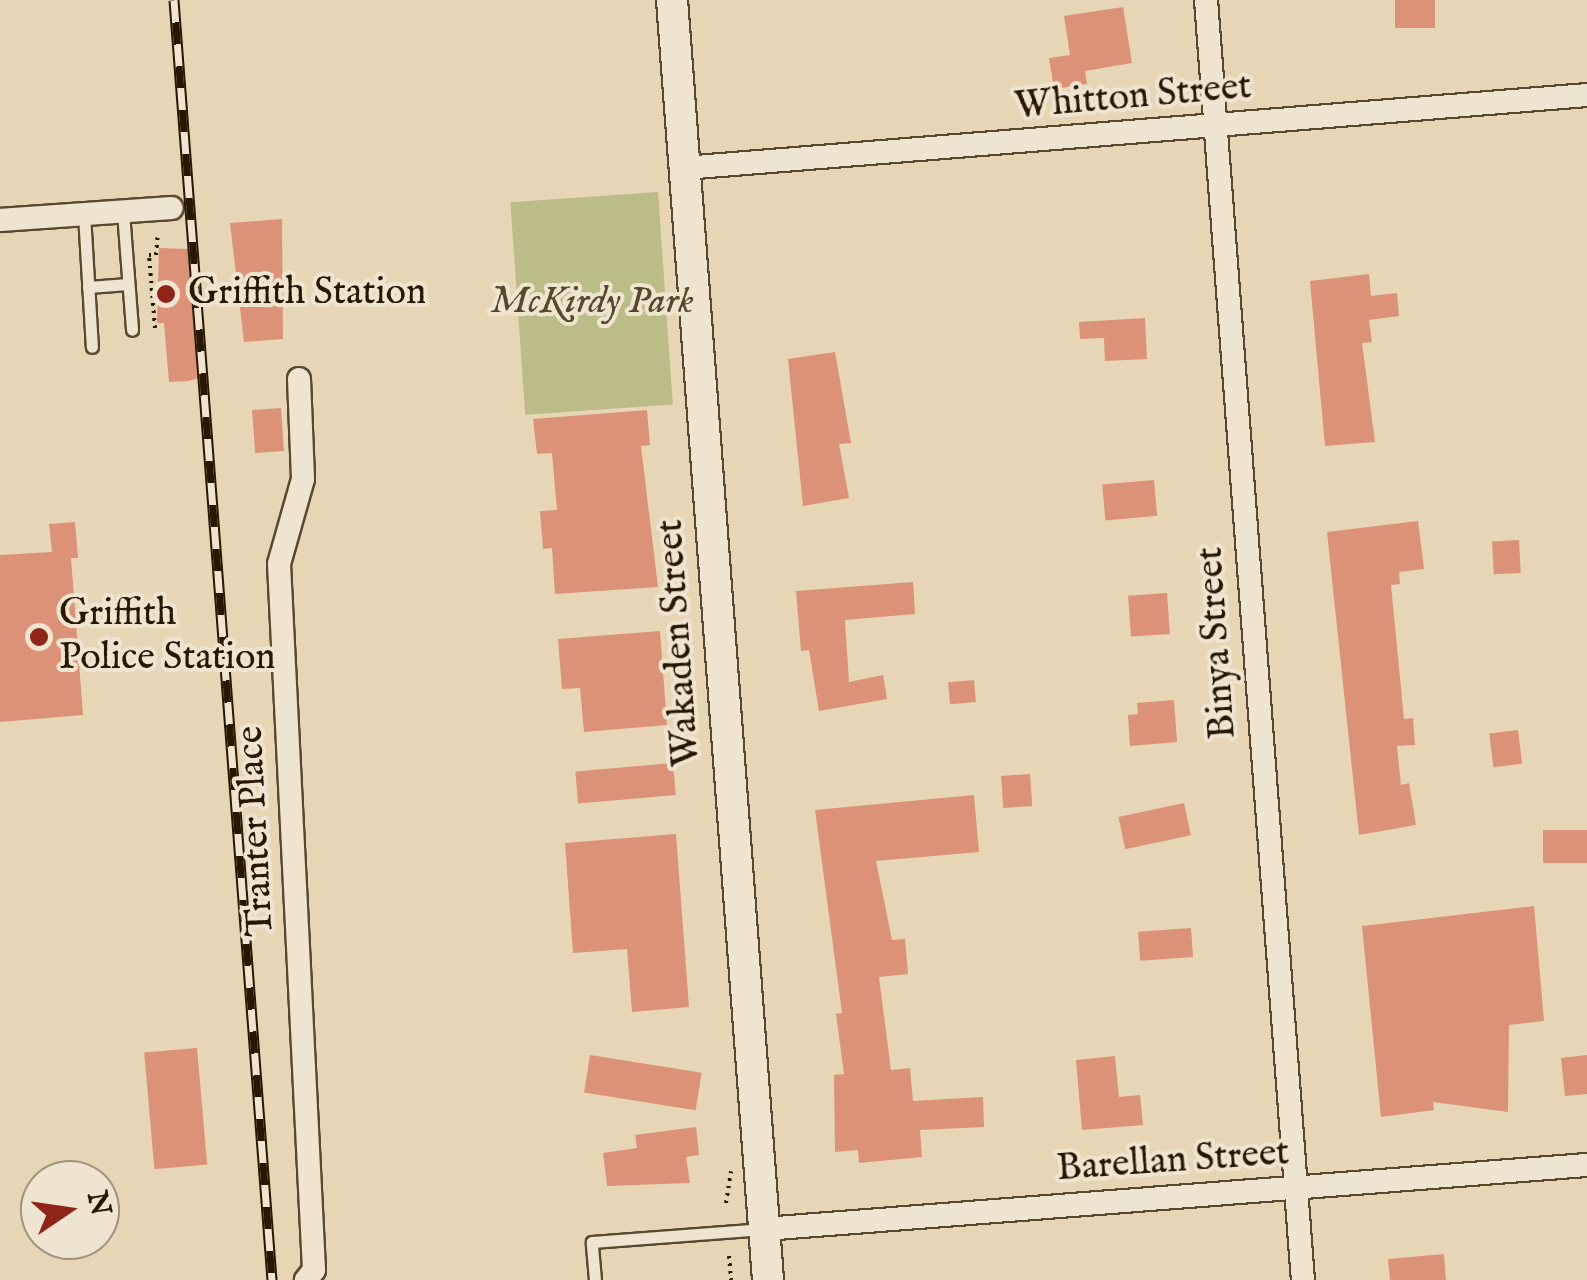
<!DOCTYPE html>
<html>
<head>
<meta charset="utf-8">
<style>
  body { margin:0 }
  #map { position:relative; width:1587px; height:1280px; overflow:hidden; background:#e6d6b6; font-family:"IM FELL English",serif }
  div>[style] { position:absolute }
  [style*='--x'] { left:calc(var(--x)*1px); top:calc(var(--y)*1px); width:calc(var(--w)*1px); rotate:calc(var(--a)*1deg) }
  .green>* { inset:0; background:#bcbc89; transform-origin:0 0 }
  .building>* { inset:0; background:#db9279; transform-origin:0 0 }
  .path>* { height:4px; margin-top:-2px; transform-origin:0; background:repeating-linear-gradient(90deg,#291801 0 2.5px,transparent 0 7.5px) }
  .roads { filter:drop-shadow(2px 0 #58482e) drop-shadow(-2px 0 #58482e) drop-shadow(0 2px #58482e) drop-shadow(0 -2px #58482e) }
  .lane>* { height:11px; margin:-5.5px; padding:0 5.5px; transform-origin:5.5px; border-radius:5.5px; background:#efe4d0 }
  .street>* { height:22px; margin:-11px; padding:0 11px; transform-origin:11px; border-radius:11px; background:#efe4d0 }
  .secondary>* { height:30px; margin:-15px; padding:0 15px; transform-origin:15px; border-radius:15px; background:#efe4d0 }
  .rail>* { height:11px; margin-top:-5.5px; transform-origin:0; background:repeating-linear-gradient(90deg,#efe4d0 0 22px,#291801 0 44px); box-sizing:border-box; border-block:2px solid #291801 }
  .dots>* { width:28px; height:28px; translate:-50% -50%; box-sizing:border-box; border:5px solid #efe4d0; border-radius:50% }
  span { translate:-50% -50%; white-space:nowrap; text-align:center; line-height:1.15; -webkit-text-stroke:8px #efe4d0; paint-order:stroke }
  .street-label { font-size:38px; color:#291801 }
  .poi-label { font-size:38px; color:#291801 }
  .left { translate:0 -50%; text-align:left }
  .park-label { font-size:38px; color:#55492a; font-style:italic }
  .north { position:absolute; left:20px; top:1160px; width:100px; height:100px; box-sizing:border-box; background:#efe4d0; border:2px solid #a0927d; border-radius:50%; rotate:77deg; font-size:28px; font-weight:700; line-height:40px; text-align:center; color:#291801 }
  .north::after { content:''; display:block; margin:auto; width:35px; height:45px; background:#8f2418; clip-path:polygon(50% 0,100% 100%,50% 72%,0 100%) }
</style>
</head>
<body>
<div id="map">
  <div class="green">
    <div style="left:658px;top:192px;width:213px;height:148px;rotate:86deg"></div>
  </div>
  <div class="building">
    <div style="left:1395px;top:0;width:40px;height:28px"></div>
    <div style="clip-path:polygon(1123px 7px,1132px 63px,1085px 71px,1087px 84px,1054px 89px,1049px 58px,1070px 55px,1064px 16px)"></div>
    <div style="clip-path:polygon(282px 219px,283px 339px,244px 342px,230px 223px)"></div>
    <div style="clip-path:polygon(159px 248px,188px 249px,198px 378px,188px 381px,169px 382px,164px 323px,157px 323px)"></div>
    <div style="clip-path:polygon(1369px 274px,1371px 296px,1397px 293px,1399px 316px,1369px 320px,1372px 342px,1362px 343px,1375px 442px,1325px 446px,1310px 281px)"></div>
    <div style="clip-path:polygon(1145px 318px,1147px 359px,1105px 361px,1104px 338px,1080px 339px,1079px 322px)"></div>
    <div style="clip-path:polygon(835px 352px,851px 443px,839px 444px,849px 498px,803px 506px,788px 359px)"></div>
    <div style="left:281px;top:408px;width:43px;height:29px;rotate:86deg"></div>
    <div style="clip-path:polygon(647px 410px,650px 445px,641px 446px,658px 587px,555px 594px,552px 548px,543px 549px,540px 511px,557px 510px,552px 453px,537px 454px,533px 419px)"></div>
    <div style="left:1154px;top:480px;width:36px;height:52px;rotate:85deg"></div>
    <div style="clip-path:polygon(1418px 521px,1424px 569px,1399px 572px,1400px 584px,1391px 585px,1404px 719px,1413px 718px,1415px 745px,1397px 746px,1401px 785px,1409px 783px,1416px 825px,1359px 835px,1327px 532px)"></div>
    <div style="clip-path:polygon(75px 522px,78px 558px,71px 558px,83px 715px,0 722px,0 555px,52px 552px,49px 524px)"></div>
    <div style="left:1519px;top:540px;width:33px;height:27px;rotate:87deg"></div>
    <div style="clip-path:polygon(913px 582px,915px 614px,845px 620px,849px 682px,883px 675px,887px 699px,819px 711px,809px 650px,801px 651px,796px 591px)"></div>
    <div style="left:1167px;top:593px;width:41px;height:39px;rotate:86deg"></div>
    <div style="clip-path:polygon(660px 631px,667px 725px,584px 732px,580px 688px,562px 689px,558px 639px)"></div>
    <div style="left:974px;top:680px;width:22px;height:26px;rotate:85deg"></div>
    <div style="clip-path:polygon(1174px 700px,1177px 742px,1130px 746px,1128px 715px,1138px 714px,1137px 703px)"></div>
    <div style="left:1518px;top:730px;width:34px;height:29px;rotate:83deg"></div>
    <div style="left:673px;top:763px;width:32px;height:98px;rotate:85deg"></div>
    <div style="left:1030px;top:774px;width:32px;height:29px;rotate:86deg"></div>
    <div style="clip-path:polygon(974px 795px,979px 852px,876px 861px,892px 940px,905px 939px,908px 974px,879px 977px,891px 1070px,910px 1068px,913px 1101px,983px 1097px,984px 1127px,920px 1130px,922px 1157px,859px 1163px,858px 1150px,835px 1152px,834px 1075px,844px 1074px,836px 1014px,842px 1013px,815px 810px)"></div>
    <div style="left:1184px;top:803px;width:33px;height:67px;rotate:78deg"></div>
    <div style="left:1587px;top:830px;width:33px;height:44px;rotate:90deg"></div>
    <div style="clip-path:polygon(676px 834px,689px 1007px,632px 1012px,627px 949px,573px 953px,565px 843px)"></div>
    <div style="clip-path:polygon(1534px 906px,1544px 1021px,1509px 1025px,1508px 1112px,1433px 1102px,1434px 1110px,1381px 1117px,1362px 926px)"></div>
    <div style="left:1191px;top:928px;width:29px;height:53px;rotate:86deg"></div>
    <div style="left:197px;top:1048px;width:117px;height:53px;rotate:85deg"></div>
    <div style="left:590px;top:1055px;width:113px;height:38px;rotate:9deg"></div>
    <div style="clip-path:polygon(1587px 1055px,1587px 1094px,1565px 1096px,1561px 1058px)"></div>
    <div style="clip-path:polygon(1115px 1056px,1119px 1097px,1140px 1095px,1143px 1125px,1082px 1130px,1076px 1060px)"></div>
    <div style="clip-path:polygon(696px 1127px,699px 1155px,686px 1157px,690px 1183px,607px 1186px,603px 1153px,637px 1148px,635px 1135px)"></div>
    <div style="clip-path:polygon(1444px 1254px,1446px 1280px,1390px 1280px,1388px 1259px)"></div>
  </div>
  <div class="path">
    <div style="--x:155;--y:328;--w:73;--a:-94.7"></div>
    <div style="--x:149;--y:255;--w:7;--a:0"></div>
    <div style="--x:156;--y:255;--w:22;--a:-85"></div>
    <div style="--x:726;--y:1203;--w:32;--a:-81"></div>
    <div style="--x:729;--y:1256;--w:24;--a:85"></div>
  </div>
  <div class="roads">
    <div class="lane">
      <div style="--x:123;--y:212;--w:118;--a:85.6"></div>
      <div style="--x:84;--y:214;--w:133;--a:86.6"></div>
      <div style="--x:88;--y:287;--w:40;--a:-4.3"></div>
      <div style="--x:595;--y:1280;--w:38;--a:-95"></div>
      <div style="--x:592;--y:1242;--w:172;--a:-4.3"></div>
    </div>
    <div class="street">
      <div style="--x:1206;--y:0;--w:1284;--a:85.67"></div>
      <div style="--x:684;--y:168;--w:906;--a:-4.62"></div>
      <div style="--x:0;--y:220;--w:172;--a:-4"></div>
      <div style="--x:299;--y:379;--w:100;--a:87.7"></div>
      <div style="--x:303;--y:479;--w:88;--a:105.8"></div>
      <div style="--x:279;--y:564;--w:707;--a:87.16"></div>
      <div style="--x:314;--y:1270;--w:13;--a:129"></div>
      <div style="--x:764;--y:1229;--w:825;--a:-4.45"></div>
    </div>
    <div class="secondary">
      <div style="--x:672;--y:0;--w:1284;--a:85.71"></div>
    </div>
  </div>
  <div class="rail">
    <div style="--x:174;--y:0;--w:1284;--a:85.62"></div>
  </div>
  <div class="dots">
    <div style="left:166px;top:294px;background:#8f2418"></div>
    <div style="left:39px;top:637px;background:#8f2418"></div>
  </div>
  <div class="street-label">
    <span style="left:1133px;top:98px;rotate:-5deg">Whitton Street</span>
    <span style="left:680px;top:643px;rotate:-94deg">Wakaden Street</span>
    <span style="left:1218px;top:643px;rotate:-94deg">Binya Street</span>
    <span style="left:257px;top:831px;rotate:-93deg">Tranter Place</span>
    <span style="left:1173px;top:1162px;rotate:-4deg">Barellan Street</span>
  </div>
  <div class="poi-label">
    <span class="left" style="left:188px;top:294px">Griffith Station</span>
    <span class="left" style="left:59px;top:637px">Griffith<br>Police Station</span>
  </div>
  <div class="park-label">
    <span style="left:592px;top:303px">McKirdy Park</span>
  </div>
  <div class="north">N</div>
</div>
</body>
</html>
